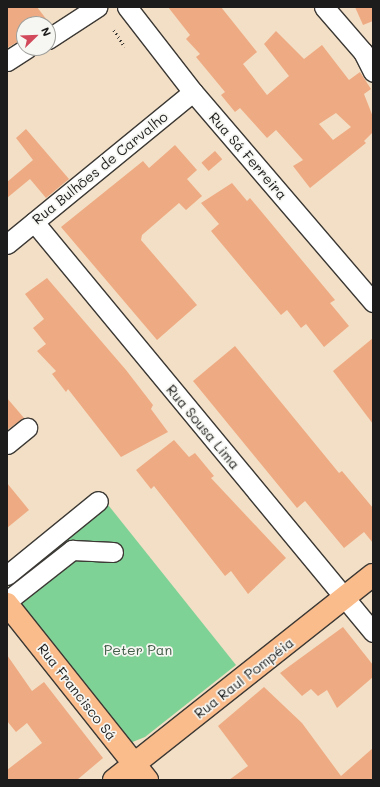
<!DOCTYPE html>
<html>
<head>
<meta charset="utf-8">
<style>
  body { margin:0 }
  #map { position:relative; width:380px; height:787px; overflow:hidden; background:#f3dfc5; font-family:Mali,sans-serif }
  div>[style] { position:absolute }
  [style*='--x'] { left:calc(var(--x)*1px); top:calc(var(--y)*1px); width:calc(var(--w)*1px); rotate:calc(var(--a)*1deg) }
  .green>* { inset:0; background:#7fd295 }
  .building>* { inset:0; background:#eeab83; transform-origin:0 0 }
  .path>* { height:2.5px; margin-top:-1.25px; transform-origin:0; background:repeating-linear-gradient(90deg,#3c3935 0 1px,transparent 0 4px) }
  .roads { filter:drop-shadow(1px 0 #3c3935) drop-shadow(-1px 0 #3c3935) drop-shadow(0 1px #3c3935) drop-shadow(0 -1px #3c3935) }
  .minor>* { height:19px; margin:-9.5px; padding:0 9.5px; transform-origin:9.5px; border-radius:9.5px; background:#fff }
  .major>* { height:22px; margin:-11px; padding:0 11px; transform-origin:11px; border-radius:11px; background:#fabc8b }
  span { translate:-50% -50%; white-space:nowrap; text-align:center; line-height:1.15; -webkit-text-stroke:3.5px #f6f6f2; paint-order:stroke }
  .street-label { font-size:14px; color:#1c1c1c }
  .park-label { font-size:14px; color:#3f5c46 }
  .frame { position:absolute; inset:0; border:8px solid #1c1c1c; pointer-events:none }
  .north { position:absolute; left:16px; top:16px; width:40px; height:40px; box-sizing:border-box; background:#f6f6f2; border:1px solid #9f9f9c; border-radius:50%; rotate:67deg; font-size:11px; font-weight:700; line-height:16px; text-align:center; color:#1c1c1c }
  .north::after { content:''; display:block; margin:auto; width:14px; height:18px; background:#d1495b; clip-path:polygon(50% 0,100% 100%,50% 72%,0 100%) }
</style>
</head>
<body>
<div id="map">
  <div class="green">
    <div style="clip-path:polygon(97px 491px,236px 665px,145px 737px,130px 743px,118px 734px,7px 584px)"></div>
  </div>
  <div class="building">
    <div style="clip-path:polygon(7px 7px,37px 7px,50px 24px,24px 24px,24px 38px,7px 48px)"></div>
    <div style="clip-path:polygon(evenodd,168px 7px,221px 7px,257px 52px,243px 64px,267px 95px,289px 76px,264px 44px,276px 31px,304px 59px,322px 45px,349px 80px,360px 72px,371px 89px,364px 94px,373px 117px,373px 132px,364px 141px,366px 143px,310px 188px,293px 166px,303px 160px,276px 130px,267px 138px,240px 108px,235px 112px,221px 95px,225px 92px,196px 57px,200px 54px,186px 39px,190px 35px,168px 7px,336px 113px,351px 127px,333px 140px,319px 124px,336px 113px)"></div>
    <div style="clip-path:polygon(355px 7px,373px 7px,373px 21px,363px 25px)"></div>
    <div style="clip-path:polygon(26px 129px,69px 179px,46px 198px,30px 179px,7px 198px,7px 182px,33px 160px,16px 138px)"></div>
    <div style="clip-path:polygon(175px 145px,197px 170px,187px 179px,202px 196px,186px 210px,179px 203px,142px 235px,141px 240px,197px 305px,157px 340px,61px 227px,143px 161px,149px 168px)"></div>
    <div style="left:215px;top:151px;width:11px;height:18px;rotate:49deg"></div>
    <div style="clip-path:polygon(232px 183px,247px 201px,250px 198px,335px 300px,330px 303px,349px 326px,324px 347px,306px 324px,301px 328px,287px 310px,281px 315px,211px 231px,219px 224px,201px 203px)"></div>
    <div style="clip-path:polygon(47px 278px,126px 370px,153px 405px,151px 409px,168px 432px,121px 457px,68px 389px,66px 392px,52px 374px,56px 371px,37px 351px,46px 344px,33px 328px,44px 319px,25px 294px)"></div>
    <div style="clip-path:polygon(373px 338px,373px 424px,333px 371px)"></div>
    <div style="clip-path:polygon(235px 346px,339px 473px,342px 471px,373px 508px,373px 543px,364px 532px,344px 548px,305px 501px,297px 508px,193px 381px)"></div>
    <div style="clip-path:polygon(7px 398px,24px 418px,7px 430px)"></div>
    <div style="clip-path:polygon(174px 440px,189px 457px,195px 453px,214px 476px,211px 478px,286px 558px,248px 594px,231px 571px,225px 576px,154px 486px,151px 489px,136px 470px)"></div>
    <div style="clip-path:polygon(7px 483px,29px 510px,7px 528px)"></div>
    <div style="clip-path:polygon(343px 627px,373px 665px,373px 677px,337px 708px,327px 690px,318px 696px,311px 689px,302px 696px,280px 673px)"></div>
    <div style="clip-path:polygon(7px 655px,32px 691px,44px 682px,103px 758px,77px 780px,7px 780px,7px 770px,42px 743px,27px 723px,16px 732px,7px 721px)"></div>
    <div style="clip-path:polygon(264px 687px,302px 723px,341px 776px,373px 748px,373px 780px,229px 780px,248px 766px,218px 726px)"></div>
  </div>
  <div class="path">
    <div style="--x:114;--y:30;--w:20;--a:57"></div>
  </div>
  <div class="roads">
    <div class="minor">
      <div style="--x:127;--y:7;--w:108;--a:52.2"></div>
      <div style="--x:193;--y:92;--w:277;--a:49.4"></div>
      <div style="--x:324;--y:7;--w:60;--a:49.1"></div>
      <div style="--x:363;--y:52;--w:22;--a:63"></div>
      <div style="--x:48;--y:39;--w:59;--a:-33.1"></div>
      <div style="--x:7;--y:61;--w:24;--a:-33"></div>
      <div style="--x:34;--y:222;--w:532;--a:50.42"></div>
      <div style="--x:7;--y:244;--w:240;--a:-39.3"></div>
      <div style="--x:7;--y:444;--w:26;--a:-39"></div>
      <div style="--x:7;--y:575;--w:117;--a:-39.1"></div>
      <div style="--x:7;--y:601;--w:83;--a:-38.1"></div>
      <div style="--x:72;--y:550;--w:41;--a:2.8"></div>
    </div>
    <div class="major">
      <div style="--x:7;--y:604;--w:225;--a:51.5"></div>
      <div style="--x:114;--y:780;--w:330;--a:-38.4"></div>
    </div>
  </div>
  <div class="street-label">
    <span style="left:248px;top:156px;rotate:49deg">Rua Sá Ferreira</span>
    <span style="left:100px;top:168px;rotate:-39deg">Rua Bulhões de Carvalho</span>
    <span style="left:203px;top:427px;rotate:50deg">Rua Sousa Lima</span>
    <span style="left:244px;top:678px;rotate:-38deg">Rua Raul Pompéia</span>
    <span style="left:77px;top:692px;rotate:52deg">Rua Francisco Sá</span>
  </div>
  <div class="park-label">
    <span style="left:138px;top:650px">Peter Pan</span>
  </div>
  <div class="frame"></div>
  <div class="north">N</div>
</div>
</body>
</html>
